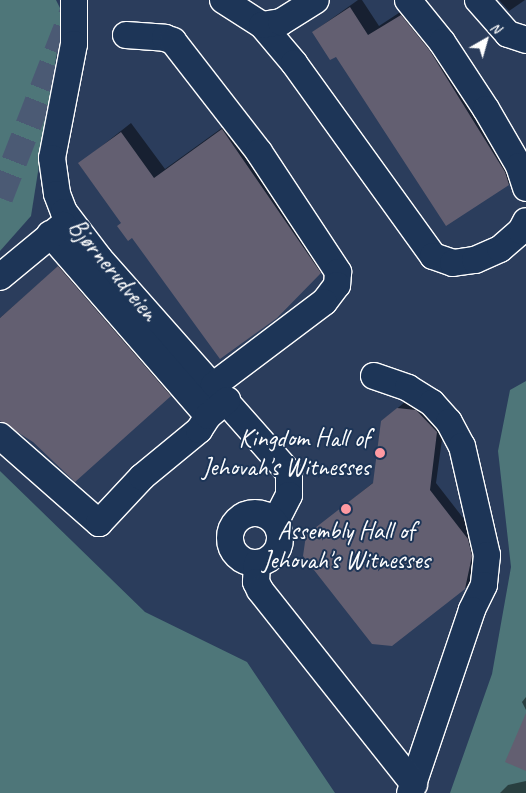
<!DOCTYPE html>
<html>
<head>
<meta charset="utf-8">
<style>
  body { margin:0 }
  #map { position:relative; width:526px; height:793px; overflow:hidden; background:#2b3d5c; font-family:Caveat,sans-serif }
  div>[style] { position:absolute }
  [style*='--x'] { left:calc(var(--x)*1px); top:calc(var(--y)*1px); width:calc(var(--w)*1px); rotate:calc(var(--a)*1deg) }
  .green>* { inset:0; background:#4e7679 }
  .shadow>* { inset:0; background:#0007 }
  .building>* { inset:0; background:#635f71 }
  .minor-tunnel>* { height:26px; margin-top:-13px; transform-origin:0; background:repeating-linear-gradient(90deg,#4b5a74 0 26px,transparent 0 39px) }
  .roads { filter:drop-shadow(1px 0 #fff) drop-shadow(-1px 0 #fff) drop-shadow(0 1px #fff) drop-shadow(0 -1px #fff) }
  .minor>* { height:26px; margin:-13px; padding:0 13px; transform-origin:13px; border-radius:13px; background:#1d3557 }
  .minor>.ring { margin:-13px; padding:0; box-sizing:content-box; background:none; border:26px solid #1d3557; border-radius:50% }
  .dots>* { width:14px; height:14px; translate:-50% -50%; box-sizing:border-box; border:2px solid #1d3557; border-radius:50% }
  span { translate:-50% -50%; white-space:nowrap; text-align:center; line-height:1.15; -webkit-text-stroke:4px #1d3557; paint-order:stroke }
  .street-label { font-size:25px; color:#fff }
  .poi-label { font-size:25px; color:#fff }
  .right { translate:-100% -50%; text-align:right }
  .north { position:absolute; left:461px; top:15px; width:50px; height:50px; -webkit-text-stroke:4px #1d3557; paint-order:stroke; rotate:38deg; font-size:14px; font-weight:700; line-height:20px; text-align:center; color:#fff }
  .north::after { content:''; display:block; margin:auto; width:18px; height:22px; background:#fff; clip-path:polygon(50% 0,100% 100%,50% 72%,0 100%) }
</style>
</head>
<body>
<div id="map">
  <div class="green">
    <div style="clip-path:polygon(0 0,56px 0,63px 14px,31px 216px,0 251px)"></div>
    <div style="clip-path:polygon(526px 381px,526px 793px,450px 793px,492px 674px,511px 567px,498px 451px,510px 390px)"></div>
    <div style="clip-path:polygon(0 471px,145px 612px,247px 662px,335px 793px,0 793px)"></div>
  </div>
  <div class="shadow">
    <div style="clip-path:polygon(358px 0,362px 0,379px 26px,411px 5px,519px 174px,509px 184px,336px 55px,313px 32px)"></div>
    <div style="clip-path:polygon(499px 0,525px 0,509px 11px)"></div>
    <div style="clip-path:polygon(233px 120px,330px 263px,276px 317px,122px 222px,79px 164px,131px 123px,165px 169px)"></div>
    <div style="clip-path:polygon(69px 257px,180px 385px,170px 395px,34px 441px,10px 423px,0 421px,0 318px)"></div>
    <div style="clip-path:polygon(405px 402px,423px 404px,444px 425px,436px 483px,474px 532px,478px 548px,472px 581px,465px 588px,307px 536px,374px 482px,382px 421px)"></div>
    <div style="clip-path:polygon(526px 697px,526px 710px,522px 702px)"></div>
    <div style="clip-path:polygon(526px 781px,526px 793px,500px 793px,508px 785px)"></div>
  </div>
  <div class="building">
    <div style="clip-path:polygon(350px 7px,368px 35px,401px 15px,430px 51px,505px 172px,509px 185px,446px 226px,336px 57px,330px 60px,312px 32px)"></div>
    <div style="clip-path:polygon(222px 129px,321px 273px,277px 318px,220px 359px,132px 238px,128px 241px,117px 226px,121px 223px,78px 163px,121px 132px,154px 178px)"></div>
    <div style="clip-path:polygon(58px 266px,171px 396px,75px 482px,33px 442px,0 421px,0 318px)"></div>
    <div style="clip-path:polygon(397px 408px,416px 410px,437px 432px,430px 490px,468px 539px,472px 556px,465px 589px,392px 646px,372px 644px,303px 556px,306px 535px,373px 483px,381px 421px)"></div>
    <div style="clip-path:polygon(526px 713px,526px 771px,505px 762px)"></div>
  </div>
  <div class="minor-tunnel">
    <div style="--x:0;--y:198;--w:204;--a:-68.7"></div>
  </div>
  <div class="roads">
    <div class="minor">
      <div style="--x:74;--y:0;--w:44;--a:90"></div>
      <div style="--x:74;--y:44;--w:116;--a:100.9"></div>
      <div style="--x:52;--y:158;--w:36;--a:82"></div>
      <div style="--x:57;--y:194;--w:19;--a:69"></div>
      <div style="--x:64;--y:212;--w:58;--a:52.7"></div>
      <div style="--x:99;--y:258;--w:287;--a:48.5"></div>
      <div style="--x:289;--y:473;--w:22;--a:90"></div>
      <div style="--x:289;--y:495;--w:30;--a:117"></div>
      <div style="--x:223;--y:0;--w:46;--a:32.7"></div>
      <div style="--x:262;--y:25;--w:50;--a:49.9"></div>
      <div style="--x:294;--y:63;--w:238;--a:54.2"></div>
      <div style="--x:433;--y:256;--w:21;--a:19"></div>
      <div style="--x:453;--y:263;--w:22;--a:-8"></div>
      <div style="--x:475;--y:260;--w:27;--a:-24"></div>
      <div style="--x:500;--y:249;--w:28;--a:-41"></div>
      <div style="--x:521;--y:231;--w:11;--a:-63"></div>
      <div style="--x:408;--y:0;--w:54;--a:51"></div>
      <div style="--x:442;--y:42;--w:80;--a:56.7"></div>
      <div style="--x:486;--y:109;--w:66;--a:59.9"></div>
      <div style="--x:519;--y:166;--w:23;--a:72"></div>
      <div style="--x:478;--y:0;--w:45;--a:48.6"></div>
      <div style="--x:508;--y:34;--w:19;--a:18"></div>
      <div style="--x:262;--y:25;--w:19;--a:-9"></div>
      <div style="--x:281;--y:22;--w:41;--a:-32.2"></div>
      <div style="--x:126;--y:35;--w:39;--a:4"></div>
      <div style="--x:165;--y:38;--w:9;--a:21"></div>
      <div style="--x:173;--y:41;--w:140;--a:52.2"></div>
      <div style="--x:259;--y:152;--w:144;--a:56.6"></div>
      <div style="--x:338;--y:272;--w:13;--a:94"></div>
      <div style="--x:337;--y:285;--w:21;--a:127"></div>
      <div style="--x:324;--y:302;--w:138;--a:143"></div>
      <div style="--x:50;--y:234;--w:241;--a:49"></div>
      <div style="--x:0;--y:277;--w:82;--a:-39.5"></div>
      <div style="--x:374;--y:376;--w:36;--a:19"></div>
      <div style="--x:408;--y:388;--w:28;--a:32"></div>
      <div style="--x:432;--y:403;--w:25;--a:48"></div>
      <div style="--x:449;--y:422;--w:27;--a:62"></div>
      <div style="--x:462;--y:446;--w:112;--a:77.1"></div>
      <div style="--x:487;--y:555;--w:30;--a:96"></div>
      <div style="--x:484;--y:585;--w:28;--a:116"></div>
      <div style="--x:472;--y:610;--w:193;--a:108.7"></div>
      <div style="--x:0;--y:436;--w:132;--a:41.3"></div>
      <div style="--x:99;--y:523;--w:63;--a:-46.9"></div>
      <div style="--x:142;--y:477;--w:74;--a:-39.5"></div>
      <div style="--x:199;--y:430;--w:17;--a:-57"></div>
      <div style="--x:208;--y:416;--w:25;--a:-40"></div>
      <div class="ring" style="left:230px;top:513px;width:24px;height:24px"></div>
      <div style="--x:257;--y:563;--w:19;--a:93"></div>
      <div style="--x:256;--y:582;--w:9;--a:63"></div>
      <div style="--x:260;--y:590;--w:248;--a:51.6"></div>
    </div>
  </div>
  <div class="dots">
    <div style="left:380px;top:453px;background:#ff9aa2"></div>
    <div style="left:346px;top:509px;background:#ff9aa2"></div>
  </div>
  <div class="street-label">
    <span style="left:113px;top:270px;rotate:50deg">Bjørnerudveien</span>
  </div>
  <div class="poi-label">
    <span class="right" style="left:370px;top:453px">Kingdom Hall of<br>Jehovah's Witnesses</span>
    <span style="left:346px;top:546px">Assembly Hall of<br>Jehovah's Witnesses</span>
  </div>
  <div class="north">N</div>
</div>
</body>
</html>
